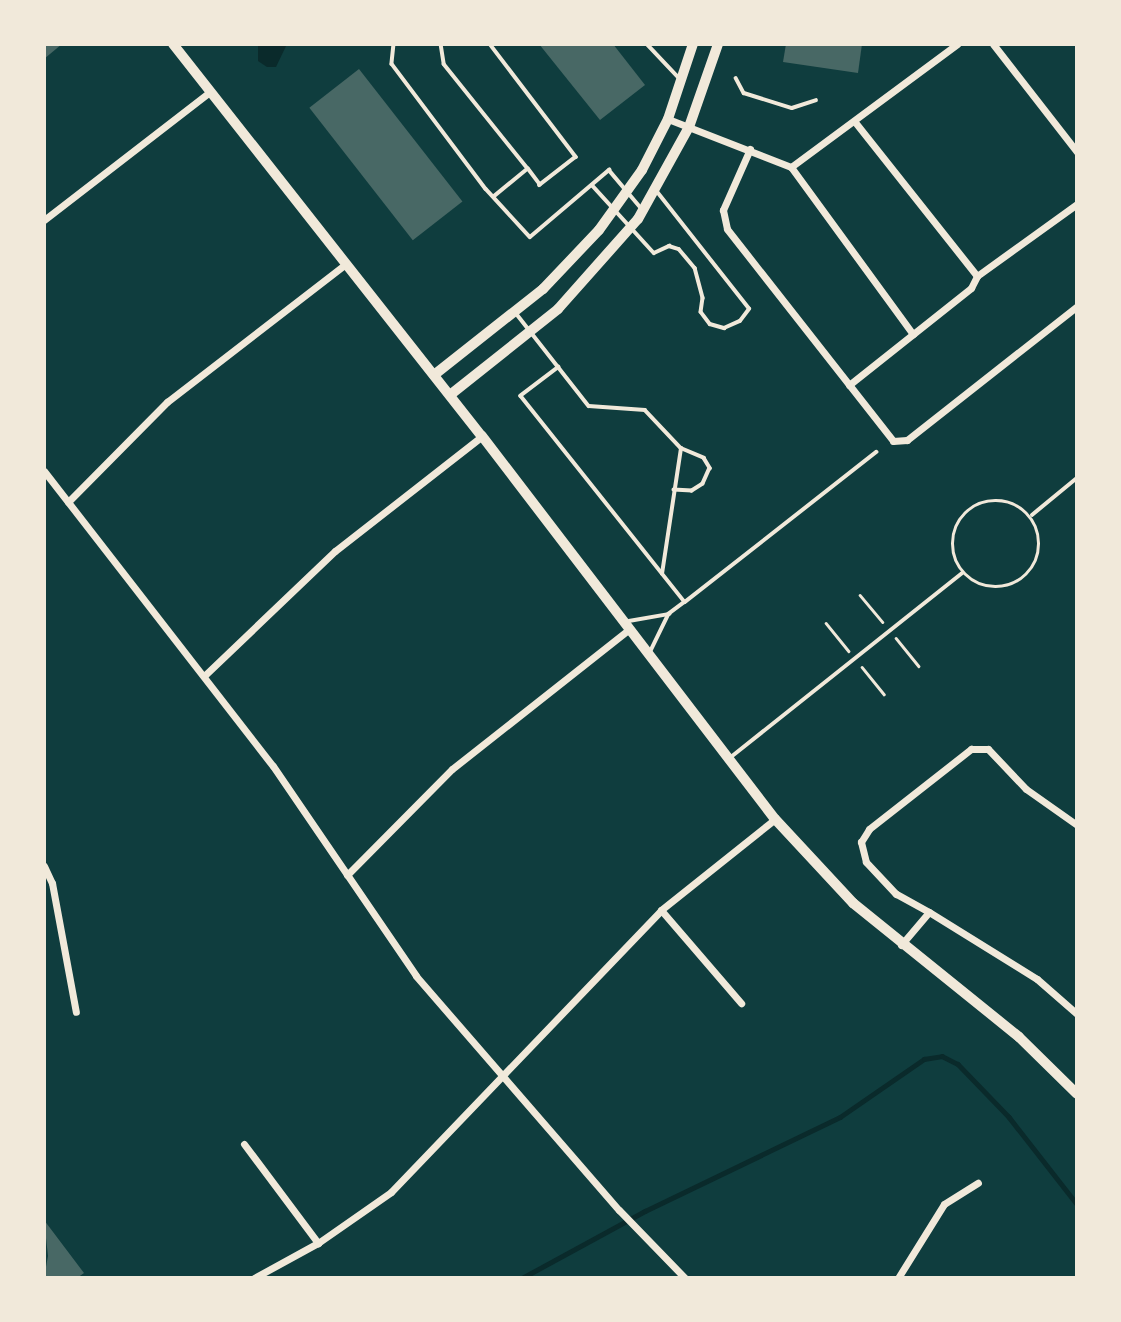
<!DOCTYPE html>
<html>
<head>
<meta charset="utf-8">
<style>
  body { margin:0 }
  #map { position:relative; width:1121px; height:1322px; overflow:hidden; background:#0f3d3e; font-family:"DejaVu Sans",sans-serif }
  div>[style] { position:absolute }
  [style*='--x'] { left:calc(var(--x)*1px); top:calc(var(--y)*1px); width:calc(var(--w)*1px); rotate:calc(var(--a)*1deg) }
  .water>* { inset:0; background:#0a2a2b }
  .stream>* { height:4.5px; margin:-2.25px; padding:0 2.25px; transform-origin:2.25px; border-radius:2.25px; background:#0a2a2b }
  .building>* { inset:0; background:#486865; transform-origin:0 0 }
  .path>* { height:2.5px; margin:-1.25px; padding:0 1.25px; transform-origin:1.25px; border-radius:1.25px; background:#f1e9da }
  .service>* { height:3.5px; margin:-1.75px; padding:0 1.75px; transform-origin:1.75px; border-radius:1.75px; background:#f1e9da }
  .service>.ring { margin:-1.75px; padding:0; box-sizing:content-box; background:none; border:3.5px solid #f1e9da; border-radius:50% }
  .minor>* { height:7px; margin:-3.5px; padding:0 3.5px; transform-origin:3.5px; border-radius:3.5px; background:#f1e9da }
  .tertiary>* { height:10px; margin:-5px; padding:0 5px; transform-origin:5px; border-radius:5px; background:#f1e9da }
  .secondary>* { height:10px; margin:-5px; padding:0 5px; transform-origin:5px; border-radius:5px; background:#f1e9da }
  span { translate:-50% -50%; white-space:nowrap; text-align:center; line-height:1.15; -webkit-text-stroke:5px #f1e9da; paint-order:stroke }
  .frame { position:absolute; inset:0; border:46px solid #f1e9da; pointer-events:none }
</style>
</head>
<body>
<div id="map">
  <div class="water">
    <div style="clip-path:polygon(258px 44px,287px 44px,276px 67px,267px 67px,258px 61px)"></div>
  </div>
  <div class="stream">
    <div style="--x:522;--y:1278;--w:140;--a:-28.6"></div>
    <div style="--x:645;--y:1211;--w:216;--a:-25.7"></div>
    <div style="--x:840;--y:1117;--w:102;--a:-34.6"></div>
    <div style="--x:924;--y:1059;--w:18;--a:-9"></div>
    <div style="--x:942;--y:1056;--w:18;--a:27"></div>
    <div style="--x:958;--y:1064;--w:74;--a:46.1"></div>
    <div style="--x:1009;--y:1117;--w:110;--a:52"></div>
  </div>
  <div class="building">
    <div style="clip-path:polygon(44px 44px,62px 44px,44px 59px)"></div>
    <div style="clip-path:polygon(539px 44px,613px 44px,645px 85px,600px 120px)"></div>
    <div style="clip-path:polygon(786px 44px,862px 44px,858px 73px,783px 62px)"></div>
    <div style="left:359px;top:69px;width:168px;height:63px;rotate:52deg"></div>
    <div style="clip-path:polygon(44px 1220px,84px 1273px,77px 1278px,44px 1278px,48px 1256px)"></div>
  </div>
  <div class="path">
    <div style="--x:860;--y:595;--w:35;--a:50"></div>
    <div style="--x:826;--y:623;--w:36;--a:51"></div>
    <div style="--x:896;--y:638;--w:36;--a:51"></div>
    <div style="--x:862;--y:667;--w:35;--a:51"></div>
  </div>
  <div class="service">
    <div style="--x:394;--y:44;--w:20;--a:96"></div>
    <div style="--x:392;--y:64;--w:156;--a:53.1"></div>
    <div style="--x:486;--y:189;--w:65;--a:47.5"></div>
    <div style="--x:530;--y:237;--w:104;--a:-40.3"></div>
    <div style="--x:609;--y:170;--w:51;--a:49.8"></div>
    <div style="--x:441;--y:44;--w:20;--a:81"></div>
    <div style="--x:444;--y:64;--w:134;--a:51.3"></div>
    <div style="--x:490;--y:44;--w:142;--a:52.7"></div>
    <div style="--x:576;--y:157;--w:46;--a:142.1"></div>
    <div style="--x:540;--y:185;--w:20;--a:-127"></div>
    <div style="--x:528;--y:169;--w:43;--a:140.7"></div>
    <div style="--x:647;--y:44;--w:47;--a:46.7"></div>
    <div style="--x:736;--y:78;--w:17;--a:62"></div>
    <div style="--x:744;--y:93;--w:50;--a:17.4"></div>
    <div style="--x:792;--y:108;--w:25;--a:-18"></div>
    <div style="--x:592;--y:185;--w:92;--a:47.6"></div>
    <div style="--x:654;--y:253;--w:17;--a:-25"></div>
    <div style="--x:669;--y:246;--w:10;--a:17"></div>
    <div style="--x:679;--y:249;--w:25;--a:50"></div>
    <div style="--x:695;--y:268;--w:31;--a:75"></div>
    <div style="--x:703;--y:298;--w:14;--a:98"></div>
    <div style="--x:701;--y:312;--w:15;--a:53"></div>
    <div style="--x:710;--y:324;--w:15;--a:16"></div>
    <div style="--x:724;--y:328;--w:17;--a:-24"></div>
    <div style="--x:740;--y:321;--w:15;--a:-53"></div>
    <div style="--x:749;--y:309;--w:150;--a:-128.2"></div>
    <div style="--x:516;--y:313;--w:118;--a:51.9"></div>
    <div style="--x:589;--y:406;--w:56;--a:4.1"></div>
    <div style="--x:645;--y:410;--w:52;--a:46.5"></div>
    <div style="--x:681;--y:448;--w:25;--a:23"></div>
    <div style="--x:704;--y:458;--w:12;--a:59"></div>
    <div style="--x:710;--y:468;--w:17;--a:114"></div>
    <div style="--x:703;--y:484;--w:13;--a:148"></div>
    <div style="--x:692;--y:491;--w:18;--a:-177"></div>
    <div style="--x:559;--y:367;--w:48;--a:142.7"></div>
    <div style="--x:521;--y:396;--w:263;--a:51.5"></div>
    <div style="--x:685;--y:602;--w:20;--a:143"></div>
    <div class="ring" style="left:953px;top:501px;width:82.5px;height:82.5px"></div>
    <div style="--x:1032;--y:515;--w:58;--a:-39.4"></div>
    <div style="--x:662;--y:574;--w:127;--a:-81.4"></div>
    <div style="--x:685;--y:602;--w:243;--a:-38.1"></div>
    <div style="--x:629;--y:621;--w:41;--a:-9.9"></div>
    <div style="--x:669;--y:614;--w:41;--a:115.9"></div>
    <div style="--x:731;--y:757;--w:295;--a:-38.5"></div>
  </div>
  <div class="minor">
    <div style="--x:993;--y:44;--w:137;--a:52.1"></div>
    <div style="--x:668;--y:119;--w:132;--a:21.3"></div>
    <div style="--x:791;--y:167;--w:207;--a:-36.5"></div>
    <div style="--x:750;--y:149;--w:67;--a:113.9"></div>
    <div style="--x:723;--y:210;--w:19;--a:78"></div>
    <div style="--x:727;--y:229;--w:269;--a:51.9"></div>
    <div style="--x:893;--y:441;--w:14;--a:-4"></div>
    <div style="--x:907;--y:440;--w:216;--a:-38.2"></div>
    <div style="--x:791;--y:167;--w:207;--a:53.9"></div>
    <div style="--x:44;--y:220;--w:211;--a:-37.7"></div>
    <div style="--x:977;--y:276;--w:123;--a:-35.8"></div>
    <div style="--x:849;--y:385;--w:156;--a:-38.5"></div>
    <div style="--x:971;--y:288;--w:13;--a:-63"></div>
    <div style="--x:977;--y:276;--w:196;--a:-128.4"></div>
    <div style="--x:44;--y:471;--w:373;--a:52.2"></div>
    <div style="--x:273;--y:766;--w:254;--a:55.7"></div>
    <div style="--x:416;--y:976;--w:310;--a:49.1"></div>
    <div style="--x:619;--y:1210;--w:95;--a:45.9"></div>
    <div style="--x:68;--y:502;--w:141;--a:-45.3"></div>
    <div style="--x:167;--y:402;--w:227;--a:-37.7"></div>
    <div style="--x:204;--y:676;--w:181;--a:-43.7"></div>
    <div style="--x:335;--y:551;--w:187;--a:-38"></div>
    <div style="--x:44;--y:866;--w:19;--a:65"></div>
    <div style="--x:52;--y:883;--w:131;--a:79.5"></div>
    <div style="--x:347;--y:875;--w:149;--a:-45.3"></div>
    <div style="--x:452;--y:769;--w:224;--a:-38.3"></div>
    <div style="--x:661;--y:910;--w:123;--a:49.3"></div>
    <div style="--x:929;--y:912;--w:127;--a:31.8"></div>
    <div style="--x:1037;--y:979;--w:53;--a:41.2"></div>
    <div style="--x:901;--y:945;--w:43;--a:-49.7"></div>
    <div style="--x:929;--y:912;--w:38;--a:-151"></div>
    <div style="--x:896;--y:894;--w:44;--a:-133.2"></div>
    <div style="--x:866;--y:862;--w:21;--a:-104"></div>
    <div style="--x:861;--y:842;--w:15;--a:-58"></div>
    <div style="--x:869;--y:829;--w:130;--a:-38.1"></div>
    <div style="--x:971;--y:749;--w:17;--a:0"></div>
    <div style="--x:988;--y:749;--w:55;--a:46.5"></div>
    <div style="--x:1026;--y:789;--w:62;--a:35.2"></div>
    <div style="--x:244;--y:1144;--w:124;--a:53.2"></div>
    <div style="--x:254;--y:1278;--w:73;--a:-28.7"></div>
    <div style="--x:318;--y:1243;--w:89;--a:-34.9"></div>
    <div style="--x:391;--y:1192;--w:390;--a:-46.2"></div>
    <div style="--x:661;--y:910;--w:146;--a:-38.6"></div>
    <div style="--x:898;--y:1278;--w:87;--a:-58.1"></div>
    <div style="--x:944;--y:1204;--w:40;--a:-32"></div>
  </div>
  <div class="tertiary">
    <div style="--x:434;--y:375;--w:139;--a:-38.3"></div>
    <div style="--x:543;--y:289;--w:81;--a:-46.5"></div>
    <div style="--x:599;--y:230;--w:74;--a:-54.4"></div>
    <div style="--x:642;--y:170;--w:57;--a:-63"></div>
    <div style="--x:668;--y:119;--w:79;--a:-71.6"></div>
    <div style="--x:450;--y:395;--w:138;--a:-38.5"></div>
    <div style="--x:558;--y:309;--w:120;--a:-48.4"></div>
    <div style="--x:638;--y:219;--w:105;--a:-61"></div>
    <div style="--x:689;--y:127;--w:88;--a:-70.7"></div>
  </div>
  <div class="secondary">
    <div style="--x:173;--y:44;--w:499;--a:51.8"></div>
    <div style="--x:482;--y:436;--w:482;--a:52.6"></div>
    <div style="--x:775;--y:819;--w:115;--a:47.1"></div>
    <div style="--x:853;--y:903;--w:213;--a:38.9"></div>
    <div style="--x:1019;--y:1037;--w:81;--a:44.5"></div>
  </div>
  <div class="frame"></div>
</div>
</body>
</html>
